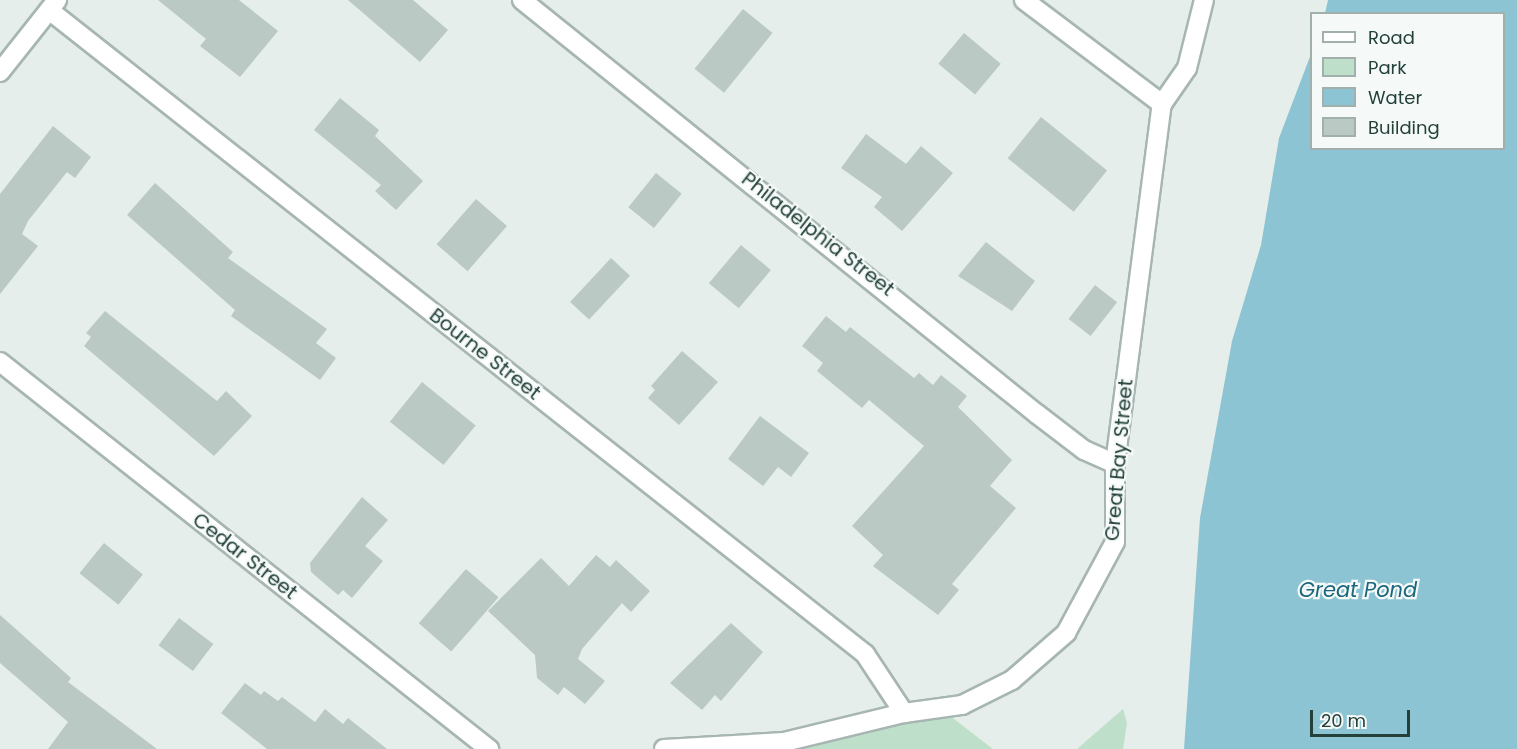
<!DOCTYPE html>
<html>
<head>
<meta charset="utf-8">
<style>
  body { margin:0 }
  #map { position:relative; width:1517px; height:749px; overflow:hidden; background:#e5eeea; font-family:Poppins,sans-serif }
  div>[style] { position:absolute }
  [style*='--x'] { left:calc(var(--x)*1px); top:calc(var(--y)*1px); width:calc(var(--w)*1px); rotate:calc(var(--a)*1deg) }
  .green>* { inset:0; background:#bedfc9 }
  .water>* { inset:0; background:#8dc4d3 }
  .building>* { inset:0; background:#bac9c4; transform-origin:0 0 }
  .roads { filter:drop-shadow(2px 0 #a7b6b2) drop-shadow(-2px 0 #a7b6b2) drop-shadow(0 2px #a7b6b2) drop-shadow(0 -2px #a7b6b2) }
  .street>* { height:18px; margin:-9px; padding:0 9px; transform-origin:9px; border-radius:9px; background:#fff }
  .secondary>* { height:18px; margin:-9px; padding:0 9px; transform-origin:9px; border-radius:9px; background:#fff }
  span { translate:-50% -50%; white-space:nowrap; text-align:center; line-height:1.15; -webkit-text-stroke:4.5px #f5faf8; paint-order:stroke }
  .street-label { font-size:20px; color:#23403a }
  .water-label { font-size:21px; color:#1c677d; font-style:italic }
  .legend { position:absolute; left:1310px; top:12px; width:195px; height:138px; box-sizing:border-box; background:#f5faf8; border:2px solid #a1b0ac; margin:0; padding:8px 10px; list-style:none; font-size:18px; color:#23403a }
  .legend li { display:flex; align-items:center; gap:12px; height:30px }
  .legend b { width:30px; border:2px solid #a1b0ac }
  .scale { position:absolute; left:1310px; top:710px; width:100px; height:27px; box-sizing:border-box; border:3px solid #23403a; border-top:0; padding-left:8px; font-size:18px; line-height:21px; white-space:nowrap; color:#23403a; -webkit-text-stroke:4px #f5faf8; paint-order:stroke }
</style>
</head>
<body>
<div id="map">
  <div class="green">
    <div style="clip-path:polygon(941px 709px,993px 749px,745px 749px)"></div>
    <div style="clip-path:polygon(1123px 709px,1127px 723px,1123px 749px,1077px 749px)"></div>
  </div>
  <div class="water">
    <div style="clip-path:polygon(1328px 0,1517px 0,1517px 749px,1184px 749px,1200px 518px,1232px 341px,1261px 245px,1279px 138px,1311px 54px,1312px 148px,1504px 148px,1504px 14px,1325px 13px)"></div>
  </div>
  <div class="building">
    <div style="clip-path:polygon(158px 0,239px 0,278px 31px,240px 77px,200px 46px,206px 39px)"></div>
    <div style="clip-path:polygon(348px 0,413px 0,448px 30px,420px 62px)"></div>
    <div style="left:743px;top:9px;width:38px;height:77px;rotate:39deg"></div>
    <div style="left:964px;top:33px;width:48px;height:40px;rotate:40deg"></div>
    <div style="clip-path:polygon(340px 98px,379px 130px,375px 136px,423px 181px,396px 210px,375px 191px,381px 185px,314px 130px)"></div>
    <div style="left:1041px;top:117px;width:85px;height:53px;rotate:39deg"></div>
    <div style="clip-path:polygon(53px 126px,91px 157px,75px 178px,67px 172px,28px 221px,22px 234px,38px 246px,0 294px,0 194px)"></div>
    <div style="clip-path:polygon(866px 134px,906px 164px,921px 146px,953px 173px,902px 231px,874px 207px,882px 197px,841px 168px)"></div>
    <div style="left:656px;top:173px;width:33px;height:44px;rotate:39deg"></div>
    <div style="clip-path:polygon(155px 183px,233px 252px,228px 258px,327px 329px,316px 343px,336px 358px,320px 380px,231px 316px,235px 310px,127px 215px)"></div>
    <div style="left:476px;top:199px;width:41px;height:60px;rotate:41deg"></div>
    <div style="clip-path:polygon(986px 242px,1035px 281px,1012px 311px,958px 276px)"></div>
    <div style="left:741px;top:245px;width:39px;height:50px;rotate:40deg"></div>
    <div style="left:611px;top:258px;width:26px;height:60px;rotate:43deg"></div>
    <div style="left:1095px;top:285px;width:28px;height:43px;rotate:38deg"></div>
    <div style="clip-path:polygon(105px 311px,217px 401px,226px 391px,252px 416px,214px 456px,84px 346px,91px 337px,86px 333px)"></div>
    <div style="clip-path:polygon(826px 316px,846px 332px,850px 327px,914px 378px,919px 373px,933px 385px,941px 375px,967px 396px,958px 407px,1012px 460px,990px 486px,1016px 508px,952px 584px,959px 590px,938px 615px,873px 566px,883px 555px,852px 526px,924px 446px,869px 400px,862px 408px,817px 371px,823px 363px,802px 346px)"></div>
    <div style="clip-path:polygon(682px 351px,718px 382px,679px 425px,648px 398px,655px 390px,651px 386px)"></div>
    <div style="left:422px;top:382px;width:69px;height:51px;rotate:39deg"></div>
    <div style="clip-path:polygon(760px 416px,809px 453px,791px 477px,778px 467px,763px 486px,728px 459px)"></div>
    <div style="clip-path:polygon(362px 497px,388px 520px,365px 546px,383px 561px,352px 598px,343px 590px,338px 595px,311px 572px,310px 563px)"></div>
    <div style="left:104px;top:543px;width:50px;height:39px;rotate:39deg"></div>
    <div style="clip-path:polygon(596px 555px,610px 567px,616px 560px,650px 591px,631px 612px,622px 603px,582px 649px,578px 659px,605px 681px,585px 704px,564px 687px,558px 695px,537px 678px,535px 655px,488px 611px,541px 558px,569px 586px)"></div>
    <div style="left:466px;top:569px;width:43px;height:72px;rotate:41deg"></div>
    <div style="clip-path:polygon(0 615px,71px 678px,68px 682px,157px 749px,48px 749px,68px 722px,0 663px)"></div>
    <div style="left:179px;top:618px;width:43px;height:34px;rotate:37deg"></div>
    <div style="clip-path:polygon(731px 623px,763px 652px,721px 701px,715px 695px,702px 710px,670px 683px)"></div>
    <div style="clip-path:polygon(245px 683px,261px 695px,264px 691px,278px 701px,282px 697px,315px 722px,325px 709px,343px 724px,348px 718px,387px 749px,267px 749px,221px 713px)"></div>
  </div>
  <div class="roads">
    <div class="street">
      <div style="--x:522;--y:0;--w:661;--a:38.8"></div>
      <div style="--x:1037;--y:414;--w:59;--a:37.5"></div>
      <div style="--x:1084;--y:450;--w:34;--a:24"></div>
      <div style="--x:1024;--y:0;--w:173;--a:37"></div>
      <div style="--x:49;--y:10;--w:1040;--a:38.28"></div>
      <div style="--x:865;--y:654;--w:71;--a:56.5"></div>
      <div style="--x:0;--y:362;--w:624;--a:38.36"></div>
      <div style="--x:664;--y:749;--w:120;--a:-3.3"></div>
      <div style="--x:784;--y:742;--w:123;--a:-13.6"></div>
      <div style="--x:904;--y:713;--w:59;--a:-7.9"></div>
      <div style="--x:962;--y:705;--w:56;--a:-26.6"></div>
      <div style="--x:1012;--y:680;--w:72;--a:-41"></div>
      <div style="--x:1066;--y:633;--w:103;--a:-61.7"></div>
      <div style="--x:1115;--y:542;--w:78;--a:-90"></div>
      <div style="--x:1115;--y:464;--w:363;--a:-82.6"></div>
      <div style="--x:1162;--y:104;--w:44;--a:-55.2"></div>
      <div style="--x:1187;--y:68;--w:70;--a:-76"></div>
    </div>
    <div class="secondary">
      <div style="--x:0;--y:72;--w:92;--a:-51.6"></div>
    </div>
  </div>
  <div class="street-label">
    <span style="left:818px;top:234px;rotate:38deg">Philadelphia Street</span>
    <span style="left:485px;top:354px;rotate:38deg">Bourne Street</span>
    <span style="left:1119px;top:460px;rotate:-85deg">Great Bay Street</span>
    <span style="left:245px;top:556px;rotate:38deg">Cedar Street</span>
  </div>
  <div class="water-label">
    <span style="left:1358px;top:590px">Great Pond</span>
  </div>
  <ul class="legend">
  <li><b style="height:8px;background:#fff"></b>Road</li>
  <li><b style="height:16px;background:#bedfc9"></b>Park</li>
  <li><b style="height:16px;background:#8dc4d3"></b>Water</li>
  <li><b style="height:16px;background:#bac9c4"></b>Building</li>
  </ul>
  <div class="scale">20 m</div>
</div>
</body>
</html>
